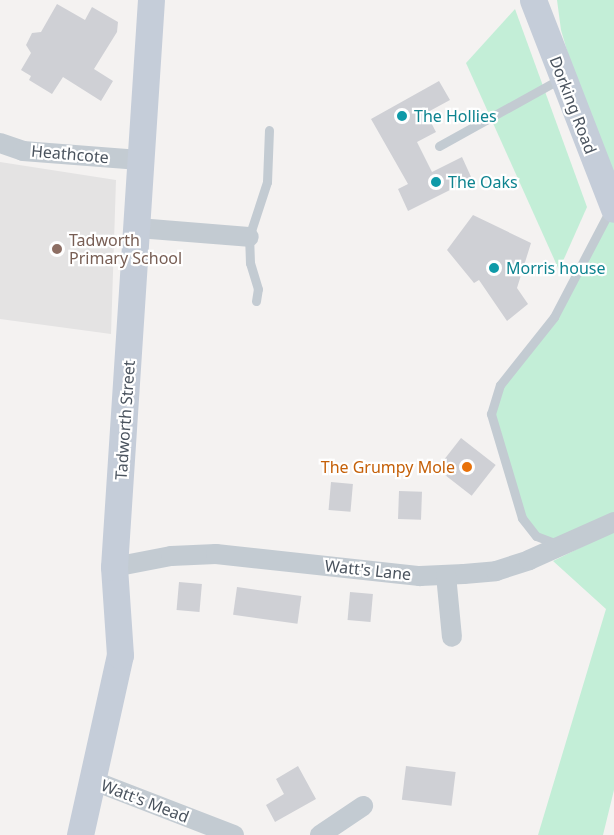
<!DOCTYPE html>
<html>
<head>
<meta charset="utf-8">
<style>
  body { margin:0 }
  #map { position:relative; width:614px; height:835px; overflow:hidden; background:#f4f2f1; font-family:"Noto Sans",sans-serif }
  div>[style] { position:absolute }
  [style*='--x'] { left:calc(var(--x)*1px); top:calc(var(--y)*1px); width:calc(var(--w)*1px); rotate:calc(var(--a)*1deg) }
  .education>* { inset:0; background:#e4e3e3 }
  .green>* { inset:0; background:#c3eed7 }
  .building>* { inset:0; background:#cfd0d5; transform-origin:0 0 }
  .service>* { height:9px; margin:-4.5px; padding:0 4.5px; transform-origin:4.5px; border-radius:4.5px; background:#c3cbd2 }
  .minor>* { height:20px; margin:-10px; padding:0 10px; transform-origin:10px; border-radius:10px; background:#c3cbd2 }
  .secondary>* { height:27px; margin:-13.5px; padding:0 13.5px; transform-origin:13.5px; border-radius:13.5px; background:#c5cdd9 }
  .dots>* { width:16px; height:16px; translate:-50% -50%; box-sizing:border-box; border:3px solid #fff; border-radius:50% }
  span { translate:-50% -50%; white-space:nowrap; text-align:center; line-height:1.15; -webkit-text-stroke:4.5px #fff; paint-order:stroke }
  .street-label { font-size:16px; color:#4a535e }
  .culture-label { font-size:16px; color:#0d838f }
  .left { translate:0 -50%; text-align:left }
  .education-label { font-size:16px; color:#785e54 }
  .food-label { font-size:16px; color:#c56008 }
  .right { translate:-100% -50%; text-align:right }
</style>
</head>
<body>
<div id="map">
  <div class="education">
    <div style="clip-path:polygon(0 162px,116px 180px,111px 334px,0 319px)"></div>
  </div>
  <div class="green">
    <div style="clip-path:polygon(557px 0,614px 0,614px 522px,559px 545px,528px 528px,493px 428px,494px 399px,554px 317px,612px 205px,561px 30px)"></div>
    <div style="clip-path:polygon(515px 9px,587px 207px,559px 270px,466px 63px)"></div>
    <div style="clip-path:polygon(614px 531px,614px 790px,603px 835px,538px 835px,606px 609px,553px 561px)"></div>
  </div>
  <div class="building">
    <div style="clip-path:polygon(57px 4px,85px 20px,92px 7px,118px 22px,117px 32px,94px 69px,113px 81px,101px 101px,63px 77px,52px 94px,29px 80px,31px 76px,21px 70px,31px 53px,26px 45px,32px 33px,41px 32px)"></div>
    <div style="clip-path:polygon(439px 81px,450px 100px,426px 113px,436px 132px,417px 142px,432px 172px,462px 157px,472px 179px,408px 211px,398px 189px,408px 184px,371px 119px)"></div>
    <div style="clip-path:polygon(473px 215px,531px 243px,517px 288px,528px 304px,507px 321px,479px 280px,474px 283px,447px 250px)"></div>
    <div style="left:461px;top:438px;width:44px;height:39px;rotate:38deg"></div>
    <div style="left:331px;top:482px;width:22px;height:28px;rotate:5deg"></div>
    <div style="left:399px;top:491px;width:23px;height:28px;rotate:2deg"></div>
    <div style="left:179px;top:582px;width:23px;height:28px;rotate:5deg"></div>
    <div style="left:237px;top:587px;width:65px;height:28px;rotate:8deg"></div>
    <div style="left:350px;top:592px;width:23px;height:28px;rotate:5deg"></div>
    <div style="clip-path:polygon(298px 766px,316px 799px,275px 822px,266px 805px,284px 794px,276px 779px)"></div>
    <div style="left:406px;top:766px;width:50px;height:34px;rotate:7deg"></div>
  </div>
  <div class="service">
    <div style="--x:439;--y:146;--w:138;--a:-29"></div>
    <div style="--x:256;--y:301;--w:12;--a:-81"></div>
    <div style="--x:258;--y:289;--w:27;--a:-107"></div>
    <div style="--x:250;--y:263;--w:26;--a:-92"></div>
    <div style="--x:249;--y:237;--w:58;--a:-71.9"></div>
    <div style="--x:267;--y:182;--w:52;--a:-87.8"></div>
    <div style="--x:557;--y:544;--w:22;--a:-159"></div>
    <div style="--x:536;--y:536;--w:23;--a:-128"></div>
    <div style="--x:522;--y:518;--w:109;--a:-106.6"></div>
    <div style="--x:491;--y:414;--w:30;--a:-73"></div>
    <div style="--x:500;--y:385;--w:87;--a:-51.5"></div>
    <div style="--x:554;--y:317;--w:123;--a:-62.4"></div>
  </div>
  <div class="minor">
    <div style="--x:0;--y:143;--w:24;--a:19"></div>
    <div style="--x:23;--y:151;--w:117;--a:4.4"></div>
    <div style="--x:138;--y:228;--w:111;--a:4.6"></div>
    <div style="--x:114;--y:567;--w:58;--a:-10.9"></div>
    <div style="--x:171;--y:556;--w:45;--a:-2.5"></div>
    <div style="--x:216;--y:554;--w:205;--a:6.2"></div>
    <div style="--x:420;--y:576;--w:44;--a:-2.6"></div>
    <div style="--x:464;--y:574;--w:32;--a:-5"></div>
    <div style="--x:496;--y:571;--w:35;--a:-18"></div>
    <div style="--x:529;--y:560;--w:93;--a:-24.1"></div>
    <div style="--x:446;--y:575;--w:62;--a:84.5"></div>
    <div style="--x:94;--y:781;--w:150;--a:21.1"></div>
    <div style="--x:320;--y:835;--w:52;--a:-34"></div>
  </div>
  <div class="secondary">
    <div style="--x:533;--y:0;--w:224;--a:68.8"></div>
    <div style="--x:80;--y:835;--w:184;--a:-77.5"></div>
    <div style="--x:120;--y:655;--w:88;--a:-93.9"></div>
    <div style="--x:114;--y:567;--w:568;--a:-86.27"></div>
  </div>
  <div class="dots">
    <div style="left:402px;top:116px;background:#0f9aa8"></div>
    <div style="left:436px;top:182px;background:#0f9aa8"></div>
    <div style="left:57px;top:249px;background:#8d6e63"></div>
    <div style="left:494px;top:268px;background:#0f9aa8"></div>
    <div style="left:467px;top:467px;background:#e8710a"></div>
  </div>
  <div class="street-label">
    <span style="left:573px;top:105px;rotate:69deg">Dorking Road</span>
    <span style="left:70px;top:154px;rotate:5deg">Heathcote</span>
    <span style="left:125px;top:420px;rotate:-86deg">Tadworth Street</span>
    <span style="left:368px;top:570px;rotate:6deg">Watt's Lane</span>
    <span style="left:145px;top:801px;rotate:21deg">Watt's Mead</span>
  </div>
  <div class="culture-label">
    <span class="left" style="left:414px;top:116px">The Hollies</span>
    <span class="left" style="left:448px;top:182px">The Oaks</span>
    <span class="left" style="left:506px;top:268px">Morris house</span>
  </div>
  <div class="education-label">
    <span class="left" style="left:69px;top:249px">Tadworth<br>Primary School</span>
  </div>
  <div class="food-label">
    <span class="right" style="left:455px;top:467px">The Grumpy Mole</span>
  </div>
</div>
</body>
</html>
